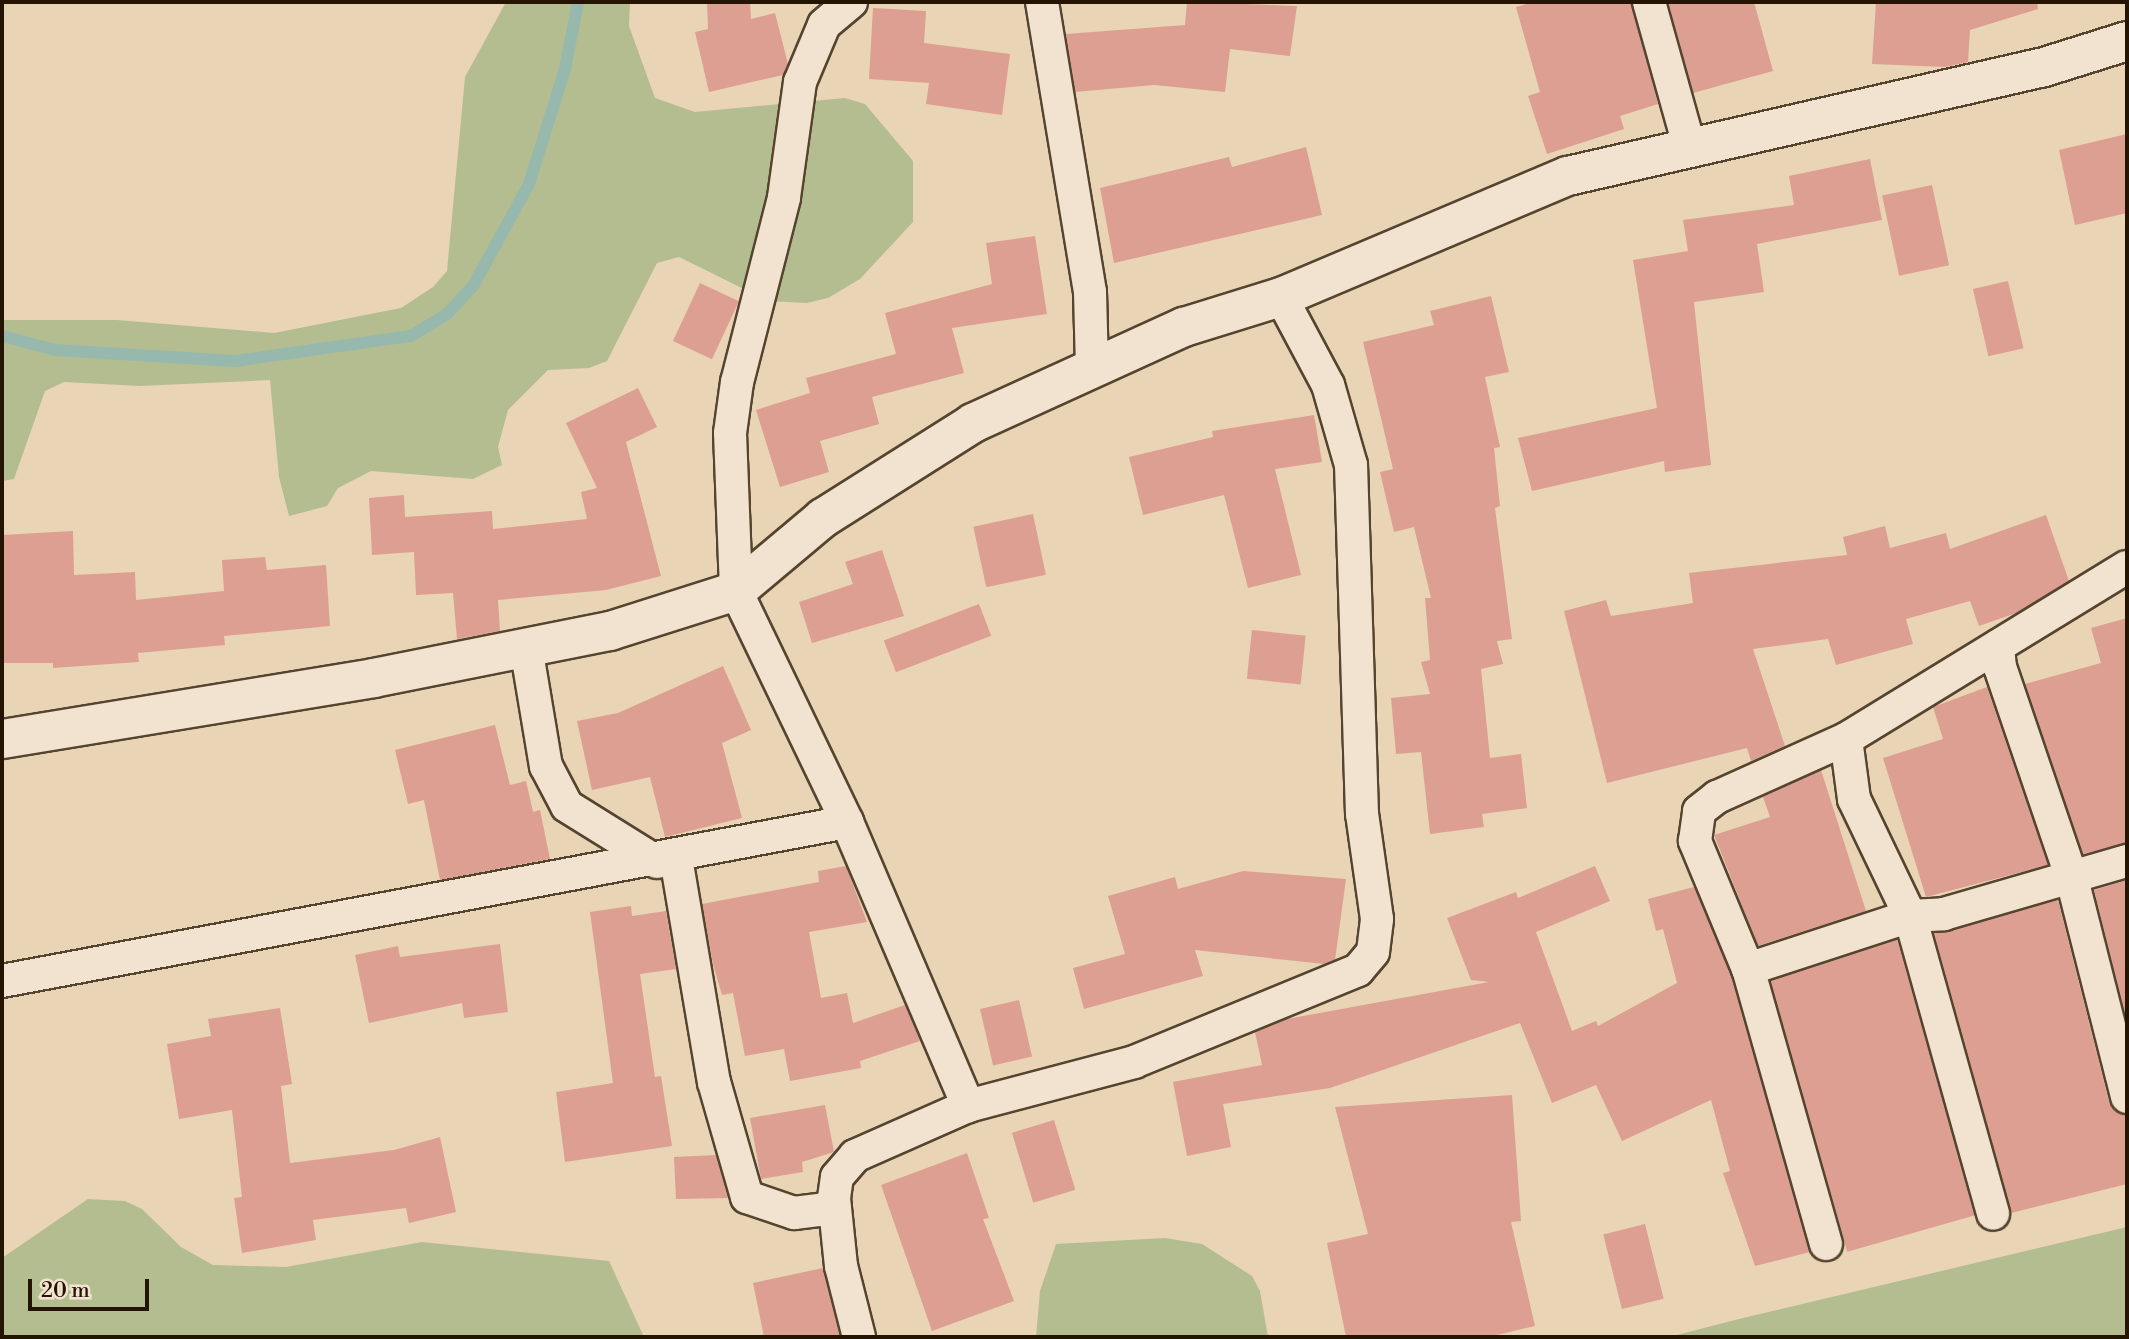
<!DOCTYPE html>
<html>
<head>
<meta charset="utf-8">
<style>
  body { margin:0 }
  #map { position:relative; width:2129px; height:1339px; overflow:hidden; background:#e9d4b6; font-family:"Libre Bodoni",serif }
  div>[style] { position:absolute }
  [style*='--x'] { left:calc(var(--x)*1px); top:calc(var(--y)*1px); width:calc(var(--w)*1px); rotate:calc(var(--a)*1deg) }
  .green>* { inset:0; background:#b4bd90 }
  .stream>* { height:12px; margin:-6px; padding:0 6px; transform-origin:6px; border-radius:6px; background:#97b8ac }
  .building>* { inset:0; background:#dd9f91; transform-origin:0 0 }
  .roads { filter:drop-shadow(2px 0 #55442e) drop-shadow(-2px 0 #55442e) drop-shadow(0 2px #55442e) drop-shadow(0 -2px #55442e) }
  .street>* { height:32px; margin:-16px; padding:0 16px; transform-origin:16px; border-radius:16px; background:#f1e3d0 }
  .secondary>* { height:38px; margin:-19px; padding:0 19px; transform-origin:19px; border-radius:19px; background:#f1e3d0 }
  span { translate:-50% -50%; white-space:nowrap; text-align:center; line-height:1.15; -webkit-text-stroke:5px #f1e3d0; paint-order:stroke }
  .frame { position:absolute; inset:0; border:4px solid #241401; pointer-events:none }
  .scale { position:absolute; left:28px; top:1279px; width:121px; height:32px; box-sizing:border-box; border:4px solid #241401; border-top:0; padding-left:9px; font-size:21px; line-height:24px; white-space:nowrap; color:#241401; -webkit-text-stroke:5px #f1e3d0; paint-order:stroke }
</style>
</head>
<body>
<div id="map">
  <div class="green">
    <div style="clip-path:polygon(506px 2px,630px 2px,629px 26px,655px 98px,695px 112px,845px 98px,865px 104px,913px 161px,913px 222px,860px 279px,828px 298px,807px 303px,768px 301px,679px 257px,657px 263px,607px 361px,589px 368px,548px 370px,508px 410px,498px 447px,502px 465px,473px 479px,371px 471px,338px 488px,327px 506px,289px 516px,279px 477px,270px 380px,140px 386px,64px 382px,45px 391px,14px 479px,2px 481px,2px 320px,117px 320px,274px 333px,401px 308px,433px 287px,447px 271px,465px 77px)"></div>
    <div style="clip-path:polygon(88px 1199px,125px 1201px,142px 1209px,181px 1247px,213px 1265px,286px 1267px,422px 1242px,609px 1261px,644px 1337px,2px 1337px,2px 1258px)"></div>
    <div style="clip-path:polygon(2127px 1227px,2127px 1337px,1669px 1337px,1739px 1319px)"></div>
    <div style="clip-path:polygon(1165px 1238px,1202px 1244px,1252px 1276px,1260px 1291px,1268px 1337px,1036px 1337px,1040px 1291px,1056px 1244px)"></div>
  </div>
  <div class="stream">
    <div style="--x:2;--y:336;--w:55;--a:14.8"></div>
    <div style="--x:55;--y:350;--w:180;--a:3.5"></div>
    <div style="--x:235;--y:361;--w:178;--a:-8.1"></div>
    <div style="--x:411;--y:336;--w:42;--a:-31.4"></div>
    <div style="--x:447;--y:314;--w:38;--a:-47"></div>
    <div style="--x:473;--y:286;--w:116;--a:-61.2"></div>
    <div style="--x:529;--y:184;--w:121;--a:-72.6"></div>
    <div style="--x:565;--y:69;--w:68;--a:-79"></div>
  </div>
  <div class="building">
    <div style="clip-path:polygon(707px 2px,750px 2px,751px 19px,775px 13px,788px 64px,783px 75px,709px 92px,695px 32px,708px 29px)"></div>
    <div style="clip-path:polygon(1187px 2px,1297px 6px,1290px 56px,1230px 49px,1225px 92px,1154px 85px,1075px 92px,1066px 34px,1185px 25px)"></div>
    <div style="clip-path:polygon(1534px 2px,1631px 2px,1658px 104px,1620px 116px,1624px 129px,1547px 154px,1528px 96px,1540px 92px,1516px 7px)"></div>
    <div style="clip-path:polygon(1668px 2px,1754px 2px,1773px 71px,1693px 93px)"></div>
    <div style="clip-path:polygon(1876px 2px,2037px 2px,2038px 9px,1970px 30px,1968px 62px,1945px 67px,1872px 64px)"></div>
    <div style="clip-path:polygon(873px 8px,926px 11px,924px 43px,1010px 54px,1002px 115px,926px 104px,929px 83px,869px 79px)"></div>
    <div style="clip-path:polygon(2127px 134px,2127px 213px,2075px 225px,2059px 150px)"></div>
    <div style="clip-path:polygon(1306px 147px,1322px 215px,1114px 263px,1100px 188px,1229px 157px,1232px 167px)"></div>
    <div style="clip-path:polygon(1870px 159px,1882px 220px,1757px 244px,1764px 292px,1694px 302px,1711px 465px,1665px 472px,1664px 461px,1532px 491px,1518px 438px,1657px 408px,1633px 260px,1688px 251px,1683px 220px,1794px 205px,1789px 176px)"></div>
    <div style="left:1932px;top:185px;width:82px;height:51px;rotate:78deg"></div>
    <div style="clip-path:polygon(1035px 236px,1047px 314px,952px 328px,964px 373px,872px 397px,879px 424px,820px 441px,829px 472px,780px 487px,756px 410px,810px 393px,806px 378px,896px 354px,885px 313px,992px 284px,986px 243px)"></div>
    <div style="left:2008px;top:281px;width:69px;height:36px;rotate:77deg"></div>
    <div style="left:700px;top:283px;width:43px;height:64px;rotate:25deg"></div>
    <div style="clip-path:polygon(1491px 296px,1509px 372px,1485px 377px,1500px 447px,1494px 448px,1500px 506px,1495px 508px,1512px 639px,1497px 641px,1503px 664px,1481px 669px,1490px 758px,1521px 754px,1527px 808px,1482px 814px,1484px 827px,1430px 834px,1421px 752px,1396px 754px,1391px 698px,1430px 694px,1421px 662px,1430px 660px,1425px 598px,1431px 598px,1414px 527px,1394px 532px,1380px 472px,1393px 469px,1363px 342px,1434px 325px,1430px 311px)"></div>
    <div style="clip-path:polygon(638px 388px,657px 427px,626px 442px,661px 576px,606px 590px,498px 600px,500px 631px,457px 639px,453px 593px,416px 595px,414px 552px,372px 555px,369px 498px,404px 495px,405px 517px,492px 511px,493px 529px,587px 519px,581px 492px,597px 488px,566px 423px)"></div>
    <div style="clip-path:polygon(1314px 415px,1322px 462px,1275px 469px,1301px 575px,1248px 588px,1224px 495px,1143px 515px,1129px 457px,1213px 437px,1212px 431px)"></div>
    <div style="left:1033px;top:514px;width:62px;height:61px;rotate:78deg"></div>
    <div style="clip-path:polygon(2046px 515px,2069px 581px,2019px 612px,1979px 626px,1970px 601px,1906px 619px,1913px 644px,1836px 665px,1828px 639px,1753px 649px,1785px 746px,1751px 761px,1747px 748px,1607px 783px,1564px 611px,1606px 600px,1611px 616px,1693px 603px,1689px 573px,1847px 555px,1843px 537px,1885px 526px,1890px 548px,1946px 533px,1950px 549px)"></div>
    <div style="clip-path:polygon(73px 531px,74px 575px,135px 572px,136px 600px,224px 591px,222px 560px,265px 557px,267px 570px,326px 565px,330px 626px,224px 636px,225px 645px,138px 653px,139px 662px,53px 668px,53px 663px,2px 663px,2px 535px)"></div>
    <div style="clip-path:polygon(882px 550px,904px 616px,812px 643px,799px 602px,853px 584px,845px 562px)"></div>
    <div style="left:979px;top:604px;width:34px;height:102px;rotate:69deg"></div>
    <div style="clip-path:polygon(2127px 618px,2127px 843px,2083px 854px,2025px 684px,2101px 663px,2091px 628px)"></div>
    <div style="left:1252px;top:630px;width:54px;height:49px;rotate:6deg"></div>
    <div style="clip-path:polygon(723px 666px,751px 730px,722px 743px,742px 818px,665px 837px,650px 777px,592px 790px,577px 721px,618px 713px)"></div>
    <div style="clip-path:polygon(1987px 687px,2048px 865px,1926px 897px,1883px 758px,1943px 739px,1933px 707px)"></div>
    <div style="clip-path:polygon(495px 725px,510px 785px,526px 781px,533px 812px,540px 810px,550px 859px,440px 880px,424px 800px,408px 804px,395px 750px)"></div>
    <div style="clip-path:polygon(1821px 770px,1866px 911px,1758px 946px,1714px 835px,1770px 817px,1763px 797px)"></div>
    <div style="clip-path:polygon(846px 866px,867px 922px,809px 932px,821px 998px,847px 993px,853px 1023px,905px 1005px,920px 1041px,860px 1061px,861px 1068px,790px 1081px,784px 1049px,745px 1056px,733px 993px,722px 995px,713px 964px,702px 904px,819px 882px,818px 871px)"></div>
    <div style="clip-path:polygon(1595px 866px,1610px 901px,1536px 932px,1572px 1031px,1596px 1021px,1598px 1026px,1677px 983px,1663px 929px,1656px 931px,1648px 899px,1694px 887px,1731px 975px,1810px 1252px,1755px 1266px,1723px 1173px,1730px 1171px,1711px 1100px,1622px 1141px,1596px 1085px,1552px 1103px,1520px 1023px,1330px 1088px,1223px 1104px,1231px 1147px,1187px 1156px,1173px 1082px,1262px 1065px,1255px 1032px,1287px 1019px,1489px 982px,1471px 980px,1447px 918px,1516px 892px,1518px 898px)"></div>
    <div style="clip-path:polygon(1243px 871px,1346px 879px,1335px 960px,1324px 964px,1195px 950px,1203px 976px,1084px 1009px,1073px 968px,1125px 954px,1108px 896px,1175px 877px,1178px 889px)"></div>
    <div style="clip-path:polygon(2127px 880px,2127px 1023px,2094px 890px)"></div>
    <div style="clip-path:polygon(2058px 900px,2109px 1102px,2127px 1115px,2127px 1184px,2011px 1213px,1934px 933px)"></div>
    <div style="clip-path:polygon(631px 906px,632px 916px,666px 911px,676px 969px,640px 974px,655px 1077px,661px 1076px,672px 1146px,565px 1162px,556px 1092px,613px 1083px,590px 912px)"></div>
    <div style="left:1897px;top:939px;width:287px;height:134px;rotate:74deg"></div>
    <div style="clip-path:polygon(500px 944px,508px 1012px,464px 1018px,462px 1003px,369px 1023px,355px 955px,398px 946px,400px 957px)"></div>
    <div style="left:1019px;top:1000px;width:58px;height:40px;rotate:77deg"></div>
    <div style="clip-path:polygon(280px 1008px,292px 1084px,281px 1086px,290px 1163px,394px 1150px,440px 1137px,456px 1212px,409px 1223px,406px 1208px,313px 1220px,316px 1240px,242px 1253px,234px 1198px,242px 1197px,232px 1110px,179px 1119px,167px 1044px,211px 1036px,208px 1019px)"></div>
    <div style="clip-path:polygon(1512px 1095px,1521px 1221px,1511px 1222px,1535px 1326px,1488px 1337px,1346px 1337px,1327px 1243px,1368px 1234px,1335px 1107px)"></div>
    <div style="clip-path:polygon(825px 1105px,834px 1152px,802px 1162px,803px 1172px,761px 1179px,750px 1118px)"></div>
    <div style="left:1054px;top:1120px;width:73px;height:44px;rotate:73deg"></div>
    <div style="clip-path:polygon(967px 1153px,989px 1218px,983px 1219px,1014px 1301px,932px 1331px,881px 1185px)"></div>
    <div style="clip-path:polygon(716px 1155px,728px 1198px,676px 1199px,674px 1157px)"></div>
    <div style="left:1645px;top:1224px;width:77px;height:43px;rotate:76deg"></div>
    <div style="clip-path:polygon(823px 1268px,840px 1337px,764px 1337px,753px 1283px)"></div>
  </div>
  <div class="roads">
    <div class="street">
      <div style="--x:851;--y:2;--w:35;--a:140"></div>
      <div style="--x:824;--y:25;--w:62;--a:112.8"></div>
      <div style="--x:800;--y:82;--w:117;--a:97.9"></div>
      <div style="--x:784;--y:198;--w:190;--a:104.3"></div>
      <div style="--x:737;--y:382;--w:51;--a:97.8"></div>
      <div style="--x:730;--y:433;--w:158;--a:87.8"></div>
      <div style="--x:736;--y:591;--w:256;--a:64.3"></div>
      <div style="--x:847;--y:822;--w:309;--a:66.9"></div>
      <div style="--x:1042;--y:2;--w:294;--a:80.6"></div>
      <div style="--x:1090;--y:292;--w:77;--a:88.5"></div>
      <div style="--x:1649;--y:2;--w:153;--a:74.4"></div>
      <div style="--x:1998;--y:646;--w:21;--a:85"></div>
      <div style="--x:2000;--y:667;--w:220;--a:71.2"></div>
      <div style="--x:2071;--y:875;--w:229;--a:75.8"></div>
      <div style="--x:526;--y:647;--w:121;--a:80.5"></div>
      <div style="--x:546;--y:766;--w:45;--a:62.3"></div>
      <div style="--x:567;--y:806;--w:106;--a:31.9"></div>
      <div style="--x:1846;--y:739;--w:61;--a:82.4"></div>
      <div style="--x:1854;--y:799;--w:130;--a:64.4"></div>
      <div style="--x:1910;--y:916;--w:309;--a:74.4"></div>
      <div style="--x:676;--y:858;--w:227;--a:80.4"></div>
      <div style="--x:714;--y:1082;--w:120;--a:74"></div>
      <div style="--x:747;--y:1197;--w:50;--a:18.8"></div>
      <div style="--x:794;--y:1213;--w:41;--a:-7"></div>
      <div style="--x:1748;--y:969;--w:170;--a:-18.1"></div>
      <div style="--x:1910;--y:916;--w:34;--a:-3"></div>
      <div style="--x:1944;--y:914;--w:191;--a:-16.2"></div>
      <div style="--x:2;--y:981;--w:860;--a:-10.66"></div>
      <div style="--x:1826;--y:1244;--w:286;--a:-105.8"></div>
      <div style="--x:1748;--y:969;--w:139;--a:-112.5"></div>
      <div style="--x:1695;--y:841;--w:30;--a:-82"></div>
      <div style="--x:1699;--y:811;--w:23;--a:-38"></div>
      <div style="--x:1717;--y:797;--w:141;--a:-24.2"></div>
      <div style="--x:1846;--y:739;--w:329;--a:-31.5"></div>
      <div style="--x:859;--y:1337;--w:73;--a:-104.2"></div>
      <div style="--x:841;--y:1266;--w:68;--a:-95.9"></div>
      <div style="--x:834;--y:1198;--w:21;--a:-82"></div>
      <div style="--x:837;--y:1177;--w:28;--a:-49"></div>
      <div style="--x:855;--y:1156;--w:124;--a:-23.9"></div>
      <div style="--x:968;--y:1106;--w:172;--a:-14.8"></div>
      <div style="--x:1134;--y:1062;--w:242;--a:-22.3"></div>
      <div style="--x:1358;--y:970;--w:23;--a:-50"></div>
      <div style="--x:1373;--y:952;--w:33;--a:-83"></div>
      <div style="--x:1377;--y:919;--w:106;--a:-98.1"></div>
      <div style="--x:1362;--y:814;--w:349;--a:-91.8"></div>
      <div style="--x:1351;--y:465;--w:83;--a:-106"></div>
      <div style="--x:1328;--y:385;--w:100;--a:-118.1"></div>
    </div>
    <div class="secondary">
      <div style="--x:2;--y:739;--w:377;--a:-9.3"></div>
      <div style="--x:374;--y:678;--w:241;--a:-11.3"></div>
      <div style="--x:610;--y:631;--w:132;--a:-17.6"></div>
      <div style="--x:736;--y:591;--w:114;--a:-40"></div>
      <div style="--x:823;--y:518;--w:178;--a:-32.3"></div>
      <div style="--x:973;--y:423;--w:232;--a:-24.5"></div>
      <div style="--x:1184;--y:327;--w:102;--a:-17.2"></div>
      <div style="--x:1281;--y:297;--w:311;--a:-22.9"></div>
      <div style="--x:1568;--y:176;--w:485;--a:-12.9"></div>
      <div style="--x:2041;--y:68;--w:90;--a:-17.4"></div>
    </div>
  </div>
  <div class="frame"></div>
  <div class="scale">20 m</div>
</div>
</body>
</html>
